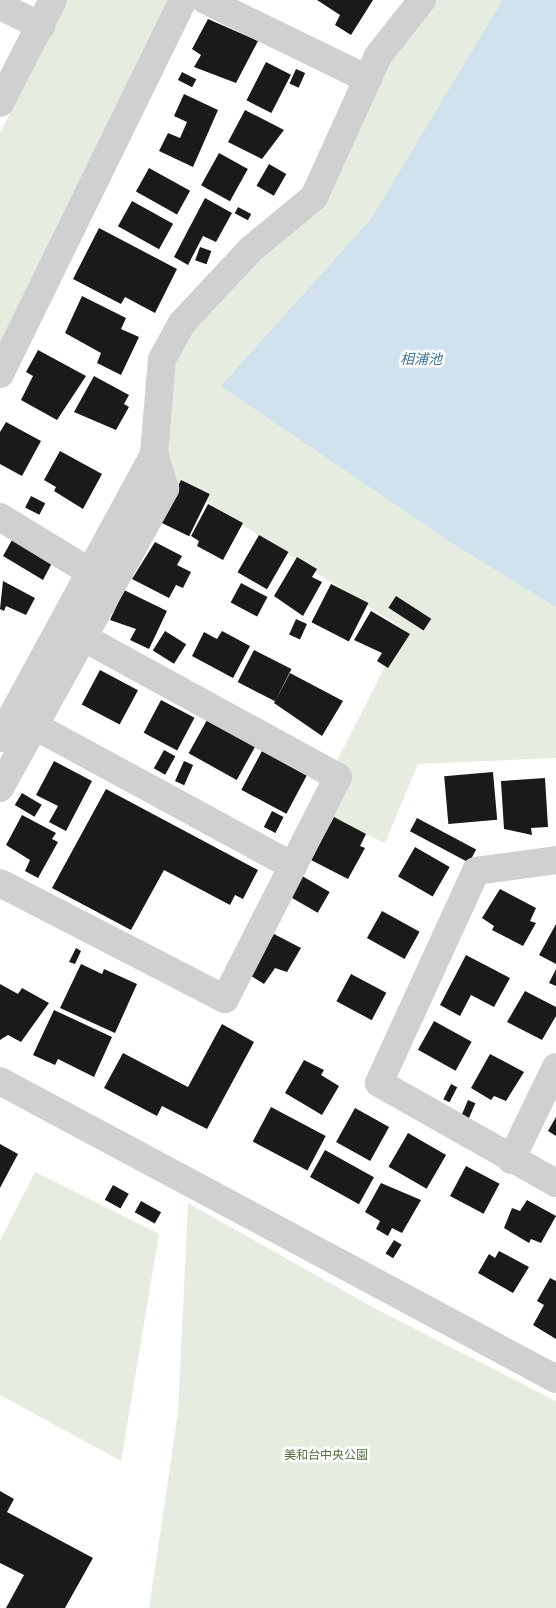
<!DOCTYPE html>
<html>
<head>
<meta charset="utf-8">
<style>
  body { margin:0 }
  #map { position:relative; width:556px; height:1608px; overflow:hidden; background:#fff; font-family:Signika,"Noto Sans JP",sans-serif }
  div>[style] { position:absolute }
  [style*='--x'] { left:calc(var(--x)*1px); top:calc(var(--y)*1px); width:calc(var(--w)*1px); rotate:calc(var(--a)*1deg) }
  .green>* { inset:0; background:#e6ecdf }
  .water>* { inset:0; background:#cfe2ee }
  .building>* { inset:0; background:#1a1a1a; transform-origin:0 0 }
  .minor>* { height:28px; margin:-14px; padding:0 14px; transform-origin:14px; border-radius:14px; background:#d0d0d0 }
  span { translate:-50% -50%; white-space:nowrap; text-align:center; line-height:1.15; -webkit-text-stroke:5px #fff; paint-order:stroke }
  .park-label { font-size:12px; color:#56703f }
  .water-label { font-size:14px; color:#3f7597; font-style:italic }
</style>
</head>
<body>
<div id="map">
  <div class="green">
    <div style="clip-path:polygon(68px 0,172px 0,0 344px,0 133px)"></div>
    <div style="clip-path:polygon(411px 0,556px 0,556px 758px,418px 764px,385px 843px,312px 810px,404px 629px,171px 479px,145px 382px,163px 328px,305px 192px)"></div>
    <div style="clip-path:polygon(35px 1172px,159px 1234px,121px 1461px,0 1395px,0 1241px)"></div>
    <div style="clip-path:polygon(188px 1203px,376px 1309px,556px 1401px,556px 1608px,149px 1608px,178px 1413px)"></div>
  </div>
  <div class="water">
    <div style="clip-path:polygon(503px 0,556px 0,556px 607px,455px 545px,221px 386px,371px 219px)"></div>
  </div>
  <div class="building">
    <div style="clip-path:polygon(317px 0,373px 0,351px 35px,335px 25px,340px 15px)"></div>
    <div style="clip-path:polygon(208px 19px,258px 41px,236px 83px,194px 67px,201px 55px,192px 49px)"></div>
    <div style="left:266px;top:62px;width:28px;height:43px;rotate:27deg"></div>
    <div style="left:296px;top:69px;width:10px;height:16px;rotate:24deg"></div>
    <div style="left:182px;top:72px;width:16px;height:9px;rotate:27deg"></div>
    <div style="clip-path:polygon(184px 94px,218px 110px,193px 167px,159px 151px,168px 133px,180px 138px,187px 122px,174px 116px)"></div>
    <div style="clip-path:polygon(245px 110px,284px 130px,262px 159px,228px 142px)"></div>
    <div style="left:219px;top:153px;width:33px;height:37px;rotate:29deg"></div>
    <div style="left:269px;top:164px;width:20px;height:25px;rotate:30deg"></div>
    <div style="left:149px;top:168px;width:47px;height:27px;rotate:29deg"></div>
    <div style="clip-path:polygon(205px 198px,232px 213px,216px 242px,203px 236px,188px 265px,174px 257px)"></div>
    <div style="left:132px;top:201px;width:47px;height:29px;rotate:29deg"></div>
    <div style="left:238px;top:207px;width:15px;height:7px;rotate:28deg"></div>
    <div style="clip-path:polygon(99px 228px,177px 269px,155px 313px,125px 297px,121px 304px,73px 279px)"></div>
    <div style="left:200px;top:247px;width:12px;height:14px;rotate:20deg"></div>
    <div style="clip-path:polygon(82px 296px,126px 318px,121px 329px,139px 337px,121px 375px,97px 363px,101px 353px,65px 333px)"></div>
    <div style="clip-path:polygon(38px 350px,86px 376px,57px 420px,21px 400px,33px 376px,26px 372px)"></div>
    <div style="clip-path:polygon(94px 376px,129px 395px,124px 404px,129px 407px,116px 430px,74px 412px)"></div>
    <div style="clip-path:polygon(6px 422px,41px 441px,22px 476px,0 464px,0 432px)"></div>
    <div style="clip-path:polygon(60px 451px,102px 474px,83px 509px,54px 491px,56px 487px,44px 480px)"></div>
    <div style="left:181px;top:480px;width:32px;height:47px;rotate:26deg"></div>
    <div style="left:31px;top:496px;width:16px;height:13px;rotate:27deg"></div>
    <div style="clip-path:polygon(208px 504px,243px 523px,223px 560px,197px 546px,199px 541px,191px 536px)"></div>
    <div style="left:259px;top:535px;width:34px;height:43px;rotate:30deg"></div>
    <div style="clip-path:polygon(12px 540px,53px 561px,43px 580px,3px 556px)"></div>
    <div style="clip-path:polygon(155px 542px,182px 556px,177px 565px,191px 572px,183px 588px,176px 585px,169px 598px,132px 579px)"></div>
    <div style="clip-path:polygon(297px 557px,317px 569px,312px 577px,322px 582px,303px 616px,274px 596px)"></div>
    <div style="clip-path:polygon(3px 581px,35px 598px,26px 615px,6px 606px,4px 611px,0 609px)"></div>
    <div style="left:241px;top:583px;width:30px;height:22px;rotate:28deg"></div>
    <div style="left:331px;top:584px;width:42px;height:43px;rotate:27deg"></div>
    <div style="clip-path:polygon(124px 590px,167px 611px,149px 649px,130px 640px,136px 629px,110px 620px)"></div>
    <div style="left:396px;top:596px;width:42px;height:14px;rotate:33deg"></div>
    <div style="clip-path:polygon(371px 611px,410px 634px,388px 668px,377px 661px,382px 653px,354px 640px)"></div>
    <div style="left:296px;top:619px;width:12px;height:17px;rotate:24deg"></div>
    <div style="left:165px;top:631px;width:25px;height:23px;rotate:32deg"></div>
    <div style="clip-path:polygon(222px 631px,250px 646px,233px 678px,192px 656px,204px 632px,217px 639px)"></div>
    <div style="left:254px;top:650px;width:42px;height:36px;rotate:27deg"></div>
    <div style="left:100px;top:670px;width:43px;height:39px;rotate:28deg"></div>
    <div style="clip-path:polygon(290px 673px,343px 701px,322px 736px,274px 703px)"></div>
    <div style="left:161px;top:700px;width:38px;height:37px;rotate:28deg"></div>
    <div style="left:207px;top:720px;width:55px;height:38px;rotate:29deg"></div>
    <div style="left:164px;top:750px;width:13px;height:21px;rotate:29deg"></div>
    <div style="left:262px;top:751px;width:51px;height:44px;rotate:28deg"></div>
    <div style="clip-path:polygon(54px 761px,92px 781px,66px 831px,49px 822px,58px 806px,36px 795px)"></div>
    <div style="left:184px;top:761px;width:10px;height:22px;rotate:24deg"></div>
    <div style="left:493px;top:772px;width:48px;height:49px;rotate:85deg"></div>
    <div style="clip-path:polygon(545px 778px,548px 827px,531px 828px,532px 835px,504px 829px,501px 781px)"></div>
    <div style="clip-path:polygon(106px 789px,258px 870px,243px 899px,235px 895px,230px 905px,164px 870px,131px 930px,52px 888px)"></div>
    <div style="left:22px;top:793px;width:23px;height:14px;rotate:31deg"></div>
    <div style="left:272px;top:811px;width:13px;height:18px;rotate:27deg"></div>
    <div style="clip-path:polygon(22px 815px,56px 833px,52px 839px,58px 842px,38px 878px,25px 871px,30px 860px,6px 845px)"></div>
    <div style="clip-path:polygon(334px 817px,366px 834px,360px 846px,365px 848px,348px 879px,311px 860px)"></div>
    <div style="left:417px;top:818px;width:67px;height:15px;rotate:28deg"></div>
    <div style="left:415px;top:847px;width:40px;height:34px;rotate:30deg"></div>
    <div style="left:302px;top:876px;width:32px;height:24px;rotate:30deg"></div>
    <div style="clip-path:polygon(500px 889px,536px 908px,530px 921px,536px 923px,523px 946px,492px 930px,494px 926px,482px 918px)"></div>
    <div style="left:382px;top:911px;width:43px;height:31px;rotate:29deg"></div>
    <div style="clip-path:polygon(556px 924px,556px 964px,539px 955px)"></div>
    <div style="clip-path:polygon(274px 934px,301px 948px,287px 972px,275px 968px,264px 984px,248px 974px)"></div>
    <div style="clip-path:polygon(76px 948px,81px 951px,75px 964px,69px 962px)"></div>
    <div style="clip-path:polygon(466px 955px,510px 978px,494px 1007px,471px 995px,460px 1016px,440px 1005px)"></div>
    <div style="clip-path:polygon(81px 964px,102px 974px,104px 969px,137px 984px,115px 1033px,60px 1008px)"></div>
    <div style="clip-path:polygon(556px 969px,556px 986px,549px 983px)"></div>
    <div style="left:351px;top:974px;width:40px;height:31px;rotate:28deg"></div>
    <div style="clip-path:polygon(0 984px,18px 994px,22px 988px,49px 1003px,21px 1042px,8px 1035px,0 1040px)"></div>
    <div style="clip-path:polygon(525px 991px,556px 1007px,556px 1016px,542px 1040px,507px 1022px)"></div>
    <div style="clip-path:polygon(54px 1010px,112px 1037px,94px 1077px,58px 1059px,55px 1065px,33px 1055px)"></div>
    <div style="left:434px;top:1021px;width:43px;height:33px;rotate:29deg"></div>
    <div style="clip-path:polygon(222px 1024px,254px 1042px,207px 1129px,162px 1106px,157px 1116px,104px 1088px,123px 1053px,188px 1087px)"></div>
    <div style="clip-path:polygon(490px 1054px,524px 1072px,506px 1101px,494px 1096px,491px 1100px,471px 1088px)"></div>
    <div style="clip-path:polygon(304px 1060px,324px 1070px,321px 1075px,339px 1086px,322px 1115px,285px 1093px)"></div>
    <div style="left:451px;top:1084px;width:7px;height:17px;rotate:27deg"></div>
    <div style="left:468px;top:1100px;width:8px;height:17px;rotate:23deg"></div>
    <div style="left:271px;top:1107px;width:62px;height:39px;rotate:28deg"></div>
    <div style="left:355px;top:1108px;width:39px;height:39px;rotate:29deg"></div>
    <div style="clip-path:polygon(556px 1117px,556px 1136px,548px 1131px)"></div>
    <div style="left:408px;top:1133px;width:44px;height:39px;rotate:30deg"></div>
    <div style="clip-path:polygon(0 1144px,18px 1154px,0 1188px)"></div>
    <div style="left:325px;top:1150px;width:56px;height:31px;rotate:29deg"></div>
    <div style="left:466px;top:1166px;width:38px;height:34px;rotate:28deg"></div>
    <div style="clip-path:polygon(381px 1183px,421px 1200px,402px 1233px,392px 1228px,388px 1236px,376px 1229px,380px 1221px,365px 1212px)"></div>
    <div style="left:113px;top:1185px;width:18px;height:17px;rotate:29deg"></div>
    <div style="clip-path:polygon(527px 1200px,556px 1216px,541px 1243px,531px 1239px,529px 1243px,504px 1228px,512px 1208px,520px 1211px)"></div>
    <div style="left:141px;top:1201px;width:23px;height:13px;rotate:29deg"></div>
    <div style="left:394px;top:1240px;width:9px;height:16px;rotate:32deg"></div>
    <div style="clip-path:polygon(499px 1251px,529px 1267px,513px 1293px,478px 1273px,489px 1254px,495px 1258px)"></div>
    <div style="clip-path:polygon(550px 1278px,556px 1281px,556px 1339px,533px 1325px,544px 1305px,537px 1301px)"></div>
    <div style="clip-path:polygon(0 1491px,14px 1499px,7px 1512px,93px 1558px,65px 1608px,6px 1608px,24px 1575px,0 1563px)"></div>
  </div>
  <div class="minor">
    <div style="--x:205;--y:0;--w:181;--a:25.9"></div>
    <div style="--x:0;--y:6;--w:46;--a:26"></div>
    <div style="--x:0;--y:103;--w:116;--a:-62.8"></div>
    <div style="--x:0;--y:374;--w:416;--a:-63.9"></div>
    <div style="--x:0;--y:517;--w:105;--a:31.4"></div>
    <div style="--x:33;--y:725;--w:296;--a:28.5"></div>
    <div style="--x:0;--y:738;--w:323;--a:-61.5"></div>
    <div style="--x:0;--y:788;--w:342;--a:-61.1"></div>
    <div style="--x:165;--y:489;--w:37;--a:-107"></div>
    <div style="--x:154;--y:454;--w:95;--a:-85.2"></div>
    <div style="--x:162;--y:359;--w:41;--a:-60.9"></div>
    <div style="--x:182;--y:323;--w:100;--a:-47"></div>
    <div style="--x:250;--y:250;--w:83;--a:-39.6"></div>
    <div style="--x:314;--y:197;--w:155;--a:-65.6"></div>
    <div style="--x:378;--y:56;--w:71;--a:-51.8"></div>
    <div style="--x:556;--y:860;--w:81;--a:172.2"></div>
    <div style="--x:476;--y:871;--w:233;--a:114.6"></div>
    <div style="--x:379;--y:1083;--w:203;--a:29.5"></div>
    <div style="--x:0;--y:883;--w:253;--a:27.3"></div>
    <div style="--x:225;--y:999;--w:249;--a:-63"></div>
    <div style="--x:338;--y:777;--w:292;--a:-151.3"></div>
    <div style="--x:0;--y:1081;--w:631;--a:28.19"></div>
    <div style="--x:511;--y:1160;--w:103;--a:-64.2"></div>
  </div>
  <div class="park-label">
    <span style="left:326px;top:1456px">美和台中央公園</span>
  </div>
  <div class="water-label">
    <span style="left:421px;top:360px">相浦池</span>
  </div>
</div>
</body>
</html>
